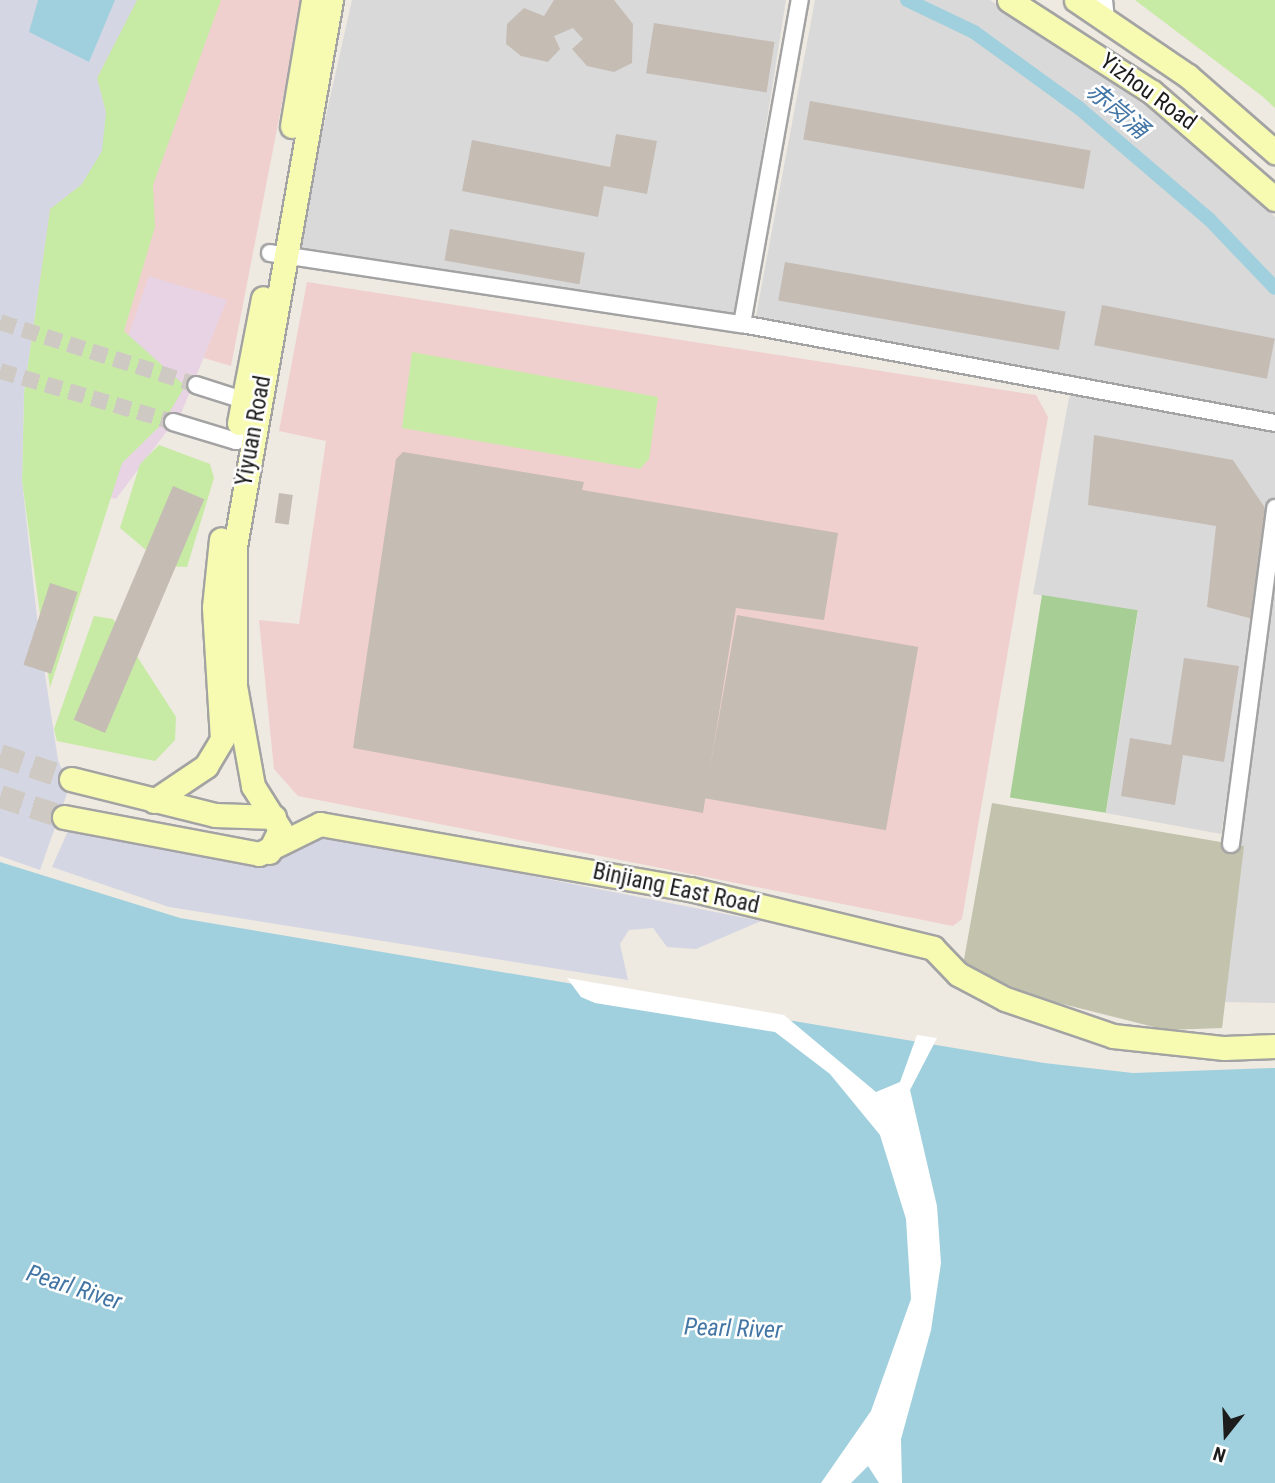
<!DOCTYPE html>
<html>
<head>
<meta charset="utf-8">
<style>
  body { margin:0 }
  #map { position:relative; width:1275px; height:1483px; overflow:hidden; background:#eee9e1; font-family:"Roboto Condensed","Noto Sans SC",sans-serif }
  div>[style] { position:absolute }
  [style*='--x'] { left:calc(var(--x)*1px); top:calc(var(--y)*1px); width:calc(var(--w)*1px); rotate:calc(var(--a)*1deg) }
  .residential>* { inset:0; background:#dad9d9 }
  .commercial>* { inset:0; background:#f0d0cf }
  .industrial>* { inset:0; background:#e7d3e3 }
  .construction>* { inset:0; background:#c2c2ad }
  .grass>* { inset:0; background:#c7eaa5 }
  .forest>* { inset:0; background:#a6ce95; transform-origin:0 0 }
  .plaza>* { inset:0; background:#d5d6e3 }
  .water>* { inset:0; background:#a0d0dd }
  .pier>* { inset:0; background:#fff }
  .canal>* { height:14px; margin:-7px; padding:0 7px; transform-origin:7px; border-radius:7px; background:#a0d0dd }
  .building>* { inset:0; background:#c5bcb4; transform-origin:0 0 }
  .street-tunnel>* { height:16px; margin-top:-8px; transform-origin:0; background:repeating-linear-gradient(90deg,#cecac3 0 16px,transparent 0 24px) }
  .secondary-tunnel>* { height:23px; margin-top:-11.5px; transform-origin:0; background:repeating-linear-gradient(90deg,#cecac3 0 23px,transparent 0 34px) }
  .roads { filter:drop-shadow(2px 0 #a3a3a3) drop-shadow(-2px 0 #a3a3a3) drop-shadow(0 2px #a3a3a3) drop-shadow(0 -2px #a3a3a3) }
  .street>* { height:16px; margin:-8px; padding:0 8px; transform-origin:8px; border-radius:8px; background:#fff }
  .secondary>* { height:23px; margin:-11.5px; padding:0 11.5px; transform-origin:11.5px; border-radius:11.5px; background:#f7fbb2 }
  span { translate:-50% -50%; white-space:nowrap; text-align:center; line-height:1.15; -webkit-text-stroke:5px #fff; paint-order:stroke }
  .street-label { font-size:23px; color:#1c1c1c }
  .water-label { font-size:24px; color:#4476a5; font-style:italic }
  .north { position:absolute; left:1191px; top:1399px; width:70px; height:70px; -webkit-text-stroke:5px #fff; paint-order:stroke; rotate:198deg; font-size:19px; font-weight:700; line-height:28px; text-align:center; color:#1c1c1c }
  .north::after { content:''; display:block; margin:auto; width:24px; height:32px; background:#1c1c1c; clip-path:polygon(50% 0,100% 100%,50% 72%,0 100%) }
</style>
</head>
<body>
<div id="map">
  <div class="residential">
    <div style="clip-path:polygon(352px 0,786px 0,736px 315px,296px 249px)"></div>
    <div style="clip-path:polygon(815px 0,990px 0,1205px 146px,1275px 217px,1275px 1003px,1221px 1002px,1267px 637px,1252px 632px,1221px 834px,1106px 813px,1138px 612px,1033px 594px,1073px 376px,756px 316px)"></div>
  </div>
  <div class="commercial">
    <div style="clip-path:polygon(0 0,302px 0,231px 366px,0 298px)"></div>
    <div style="clip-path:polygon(307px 282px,1036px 395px,1048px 417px,962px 919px,953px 926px,298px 796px,274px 769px,259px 620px,299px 624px,326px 441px,279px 431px)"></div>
  </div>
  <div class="industrial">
    <div style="clip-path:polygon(149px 276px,227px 300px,182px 411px,116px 499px,76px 486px)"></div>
  </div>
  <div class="construction">
    <div style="clip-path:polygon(992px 803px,1244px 846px,1222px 1028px,1166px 1030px,1035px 997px,963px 965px)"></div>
  </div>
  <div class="grass">
    <div style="clip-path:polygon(137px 0,221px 0,153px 185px,155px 227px,124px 331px,185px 386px,163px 423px,122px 463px,50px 688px,22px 481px,24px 392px,50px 209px,82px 184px,106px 113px,97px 78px)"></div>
    <div style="clip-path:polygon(1135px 0,1275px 0,1275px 108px,1262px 96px)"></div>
    <div style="clip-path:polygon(412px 352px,658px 397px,649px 459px,640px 469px,402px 428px)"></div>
    <div style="clip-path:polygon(159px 445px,210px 464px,214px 478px,187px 567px,165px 566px,120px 528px,140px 464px)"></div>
    <div style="clip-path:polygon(94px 616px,113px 619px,176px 717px,175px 740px,155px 761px,57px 741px,54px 729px)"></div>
  </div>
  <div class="forest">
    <div style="left:1042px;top:595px;width:97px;height:205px;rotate:9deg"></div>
  </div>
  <div class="plaza">
    <div style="clip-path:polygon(0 0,137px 0,97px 78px,106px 113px,102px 151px,82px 184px,50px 209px,24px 392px,22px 481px,39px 635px,58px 760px,69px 788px,40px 870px,0 856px)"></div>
    <div style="clip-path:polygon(71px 824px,276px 859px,323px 835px,761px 921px,696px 949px,667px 947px,653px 928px,629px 930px,620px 944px,628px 980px,169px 907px,52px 867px)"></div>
  </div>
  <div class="water">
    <div style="clip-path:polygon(38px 0,115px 0,89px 62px,29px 32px)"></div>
    <div style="clip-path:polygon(0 862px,180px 918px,1044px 1063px,1133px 1073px,1275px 1068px,1275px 1483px,0 1483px)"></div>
  </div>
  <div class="pier">
    <div style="clip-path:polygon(567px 978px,784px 1015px,876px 1092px,900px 1082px,917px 1035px,937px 1038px,910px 1090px,937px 1206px,941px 1263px,931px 1330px,901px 1439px,902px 1483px,879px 1483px,868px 1466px,851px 1483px,821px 1483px,871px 1411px,911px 1299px,906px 1219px,880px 1135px,830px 1074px,775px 1032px,595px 1003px,581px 997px)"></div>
  </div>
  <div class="canal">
    <div style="--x:907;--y:0;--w:74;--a:25.5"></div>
    <div style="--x:974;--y:32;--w:130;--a:35.9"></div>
    <div style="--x:1079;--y:108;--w:171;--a:40.5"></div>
    <div style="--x:1209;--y:219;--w:95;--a:46.3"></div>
  </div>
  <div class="building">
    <div style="clip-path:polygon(554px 0,614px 0,633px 24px,632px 63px,614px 72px,587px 66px,572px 49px,583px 39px,573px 28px,554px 36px,560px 49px,548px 62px,521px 56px,506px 44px,507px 24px,524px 8px,544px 16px)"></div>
    <div style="left:654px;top:23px;width:122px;height:51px;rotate:9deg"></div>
    <div style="left:810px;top:101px;width:285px;height:39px;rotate:10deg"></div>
    <div style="clip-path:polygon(616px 134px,657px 141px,647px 194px,604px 186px,598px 217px,462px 191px,472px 140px,610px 167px)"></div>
    <div style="left:450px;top:229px;width:137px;height:32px;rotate:10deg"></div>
    <div style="left:785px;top:262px;width:285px;height:39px;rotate:10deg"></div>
    <div style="left:1102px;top:305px;width:176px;height:41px;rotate:11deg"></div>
    <div style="clip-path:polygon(1094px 435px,1233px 460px,1267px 511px,1253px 619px,1207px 607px,1216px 526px,1088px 505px)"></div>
    <div style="clip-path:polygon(403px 452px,584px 482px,582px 490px,838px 533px,824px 620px,736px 608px,703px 813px,353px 748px,396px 459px)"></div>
    <div style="left:173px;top:486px;width:34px;height:254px;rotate:23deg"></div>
    <div style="left:279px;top:493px;width:14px;height:30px;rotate:8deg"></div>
    <div style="left:50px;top:583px;width:29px;height:86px;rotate:18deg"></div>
    <div style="left:737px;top:615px;width:184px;height:186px;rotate:10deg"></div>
    <div style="clip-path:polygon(1184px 658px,1239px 666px,1224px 762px,1183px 755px,1175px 805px,1121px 796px,1130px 738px,1171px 745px)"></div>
  </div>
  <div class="street-tunnel">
    <div style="--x:0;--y:322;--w:206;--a:17.8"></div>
    <div style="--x:0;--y:371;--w:180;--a:16.4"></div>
  </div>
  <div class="secondary-tunnel">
    <div style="--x:0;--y:755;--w:75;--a:18.7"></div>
    <div style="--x:0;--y:796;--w:67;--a:18.2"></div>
  </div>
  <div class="roads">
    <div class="street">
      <div style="--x:1104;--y:0;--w:18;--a:84"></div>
      <div style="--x:270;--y:253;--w:477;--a:8.6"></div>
      <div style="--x:742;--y:324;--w:542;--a:10.52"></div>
      <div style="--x:742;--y:324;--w:329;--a:-79.9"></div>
      <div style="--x:173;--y:422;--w:66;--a:16.8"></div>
      <div style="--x:236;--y:441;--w:27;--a:-45"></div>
      <div style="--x:255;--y:422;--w:25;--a:-119"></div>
      <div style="--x:243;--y:400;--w:49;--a:-162.3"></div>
      <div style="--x:1231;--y:844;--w:339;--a:-82.5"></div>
    </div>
    <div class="secondary">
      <div style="--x:1009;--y:0;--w:170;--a:32.8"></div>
      <div style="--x:1152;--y:92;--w:163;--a:41"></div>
      <div style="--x:1076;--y:0;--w:135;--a:34.2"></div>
      <div style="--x:1188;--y:76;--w:116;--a:41.1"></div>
      <div style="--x:292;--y:126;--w:128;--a:-80.5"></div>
      <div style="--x:239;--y:423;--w:127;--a:-79.1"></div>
      <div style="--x:71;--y:779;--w:148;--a:14"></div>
      <div style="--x:215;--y:815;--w:59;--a:1.9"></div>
      <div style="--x:154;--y:801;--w:63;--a:-33.9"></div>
      <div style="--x:206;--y:766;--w:31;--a:-59"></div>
      <div style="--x:222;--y:739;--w:132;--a:-93.5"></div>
      <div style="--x:214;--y:607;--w:68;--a:-84.1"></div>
      <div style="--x:64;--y:817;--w:198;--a:10.7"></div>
      <div style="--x:259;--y:854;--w:68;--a:-26.2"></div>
      <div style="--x:320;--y:824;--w:376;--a:10"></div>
      <div style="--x:690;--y:889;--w:250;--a:13.6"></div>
      <div style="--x:933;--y:948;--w:36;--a:46"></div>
      <div style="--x:958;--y:974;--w:53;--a:28"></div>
      <div style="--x:1005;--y:999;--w:114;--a:18.9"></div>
      <div style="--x:1113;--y:1036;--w:112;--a:6.2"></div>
      <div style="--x:1224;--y:1048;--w:51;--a:-2.2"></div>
      <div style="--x:269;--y:852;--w:25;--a:-64"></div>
      <div style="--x:280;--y:829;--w:51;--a:-122.1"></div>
      <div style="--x:253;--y:786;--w:102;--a:-100.2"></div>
      <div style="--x:235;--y:686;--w:140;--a:-90"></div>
      <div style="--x:235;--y:546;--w:554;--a:-80.03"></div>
    </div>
  </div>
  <div class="street-label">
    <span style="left:1148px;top:92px;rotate:36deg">Yizhou Road</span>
    <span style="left:254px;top:431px;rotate:-80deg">Yiyuan Road</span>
    <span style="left:676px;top:889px;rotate:12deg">Binjiang East Road</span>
  </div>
  <div class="water-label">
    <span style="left:1117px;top:111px;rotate:40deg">赤岗涌</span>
    <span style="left:74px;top:1288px;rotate:18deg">Pearl River</span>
    <span style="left:733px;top:1329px;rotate:2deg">Pearl River</span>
  </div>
  <div class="north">N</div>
</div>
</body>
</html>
